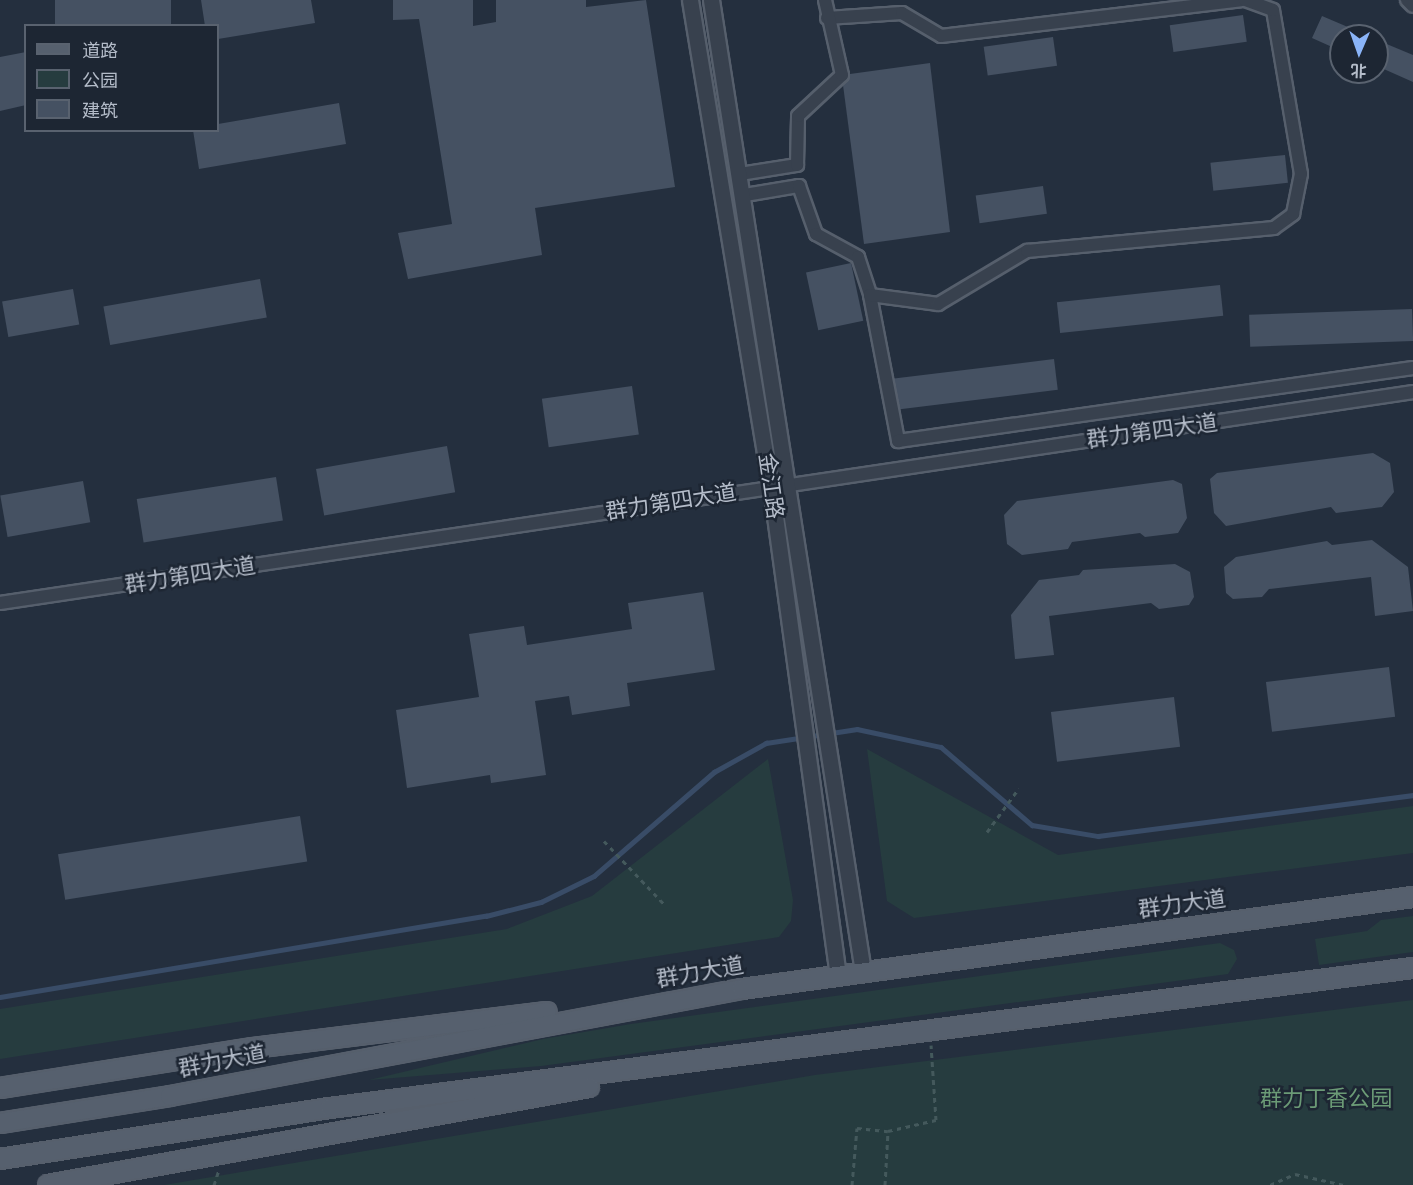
<!DOCTYPE html>
<html>
<head>
<meta charset="utf-8">
<style>
  body { margin:0 }
  #map { position:relative; width:1413px; height:1185px; overflow:hidden; background:#242f3e; font-family:Signika,"Noto Sans SC",sans-serif }
  div>[style] { position:absolute }
  [style*='--x'] { left:calc(var(--x)*1px); top:calc(var(--y)*1px); width:calc(var(--w)*1px); rotate:calc(var(--a)*1deg) }
  .green>* { inset:0; background:#263c3f }
  .stream>* { height:4.5px; margin:-2.25px; padding:0 2.25px; transform-origin:2.25px; border-radius:2.25px; background:#394c67 }
  .building>* { inset:0; background:#455162; transform-origin:0 0 }
  .path>* { height:3px; margin-top:-1.5px; transform-origin:0; background:repeating-linear-gradient(90deg,#44595c 0 4.5px,transparent 0 9px) }
  .roads { filter:drop-shadow(2px 0 #565f6c) drop-shadow(-2px 0 #565f6c) drop-shadow(0 2px #565f6c) drop-shadow(0 -2px #565f6c) }
  .minor>* { height:12px; margin:-6px; padding:0 6px; transform-origin:6px; border-radius:6px; background:#38414e }
  .tertiary>* { height:15px; margin:-7.5px; padding:0 7.5px; transform-origin:7.5px; border-radius:7.5px; background:#38414e }
  .primary>* { height:18px; margin:-9px; padding:0 9px; transform-origin:9px; border-radius:9px; background:#56606e }
  span { translate:-50% -50%; white-space:nowrap; text-align:center; line-height:1.15; -webkit-text-stroke:5px #1d2633; paint-order:stroke }
  .street-label { font-size:22px; color:#b4bcc9 }
  .park-label { font-size:22px; color:#6b9a76 }
  .legend { position:absolute; left:24px; top:24px; width:195px; height:108px; box-sizing:border-box; background:#1d2633; border:2px solid #59626f; margin:0; padding:8px 10px; list-style:none; font-size:18px; color:#b4bcc9 }
  .legend li { display:flex; align-items:center; gap:12px; height:30px }
  .legend b { width:30px; border:2px solid #59626f }
  .north { position:absolute; left:1329px; top:24px; width:60px; height:60px; box-sizing:border-box; background:#1d2633; border:2px solid #59626f; border-radius:50%; rotate:182deg; font-size:16px; font-weight:700; line-height:24px; text-align:center; color:#b4bcc9 }
  .north::after { content:''; display:block; margin:auto; width:21px; height:27px; background:#8ab4f8; clip-path:polygon(50% 0,100% 100%,50% 72%,0 100%) }
</style>
</head>
<body>
<div id="map">
  <div class="green">
    <div style="clip-path:polygon(867px 749px,1058px 855px,1413px 806px,1413px 853px,914px 918px,887px 901px)"></div>
    <div style="clip-path:polygon(768px 759px,793px 900px,791px 921px,779px 937px,0 1059px,0 1009px,507px 929px,592px 896px)"></div>
    <div style="clip-path:polygon(1413px 916px,1413px 952px,1319px 965px,1315px 939px,1367px 931px,1381px 920px)"></div>
    <div style="clip-path:polygon(1220px 943px,1234px 950px,1237px 959px,1228px 974px,541px 1066px,369px 1080px,543px 1039px,631px 1024px)"></div>
    <div style="clip-path:polygon(1413px 1000px,1413px 1185px,164px 1185px,815px 1075px)"></div>
  </div>
  <div class="stream">
    <div style="--x:0;--y:997;--w:493;--a:-9.5"></div>
    <div style="--x:486;--y:916;--w:57;--a:-14.3"></div>
    <div style="--x:541;--y:902;--w:59;--a:-26.1"></div>
    <div style="--x:594;--y:876;--w:159;--a:-40.9"></div>
    <div style="--x:714;--y:772;--w:60;--a:-29.1"></div>
    <div style="--x:766;--y:743;--w:92;--a:-8.7"></div>
    <div style="--x:857;--y:729;--w:86;--a:12.1"></div>
    <div style="--x:941;--y:747;--w:120;--a:40.6"></div>
    <div style="--x:1032;--y:825;--w:67;--a:9.5"></div>
    <div style="--x:1098;--y:836;--w:318;--a:-7.4"></div>
  </div>
  <div class="building">
    <div style="left:55px;top:0;width:116px;height:26px"></div>
    <div style="clip-path:polygon(201px 0,311px 0,315px 23px,218px 39px,218px 26px,205px 26px)"></div>
    <div style="clip-path:polygon(393px 0,473px 0,473px 26px,496px 22px,496px 0,586px 0,586px 7px,646px 0,675px 187px,535px 208px,542px 255px,408px 279px,398px 233px,452px 224px,419px 19px,393px 20px)"></div>
    <div style="left:1243px;top:15px;width:27px;height:74px;rotate:82deg"></div>
    <div style="clip-path:polygon(1322px 16px,1369px 36px,1341px 36px,1341px 51px,1312px 38px)"></div>
    <div style="left:1053px;top:37px;width:29px;height:70px;rotate:82deg"></div>
    <div style="clip-path:polygon(1377px 40px,1413px 55px,1413px 82px,1377px 66px)"></div>
    <div style="clip-path:polygon(26px 52px,26px 105px,0 111px,0 57px)"></div>
    <div style="clip-path:polygon(930px 63px,950px 232px,864px 244px,843px 85px,850px 74px)"></div>
    <div style="clip-path:polygon(339px 103px,346px 144px,199px 169px,193px 130px,218px 130px,218px 124px)"></div>
    <div style="left:1285px;top:155px;width:28px;height:75px;rotate:84deg"></div>
    <div style="left:1043px;top:186px;width:28px;height:68px;rotate:82deg"></div>
    <div style="left:851px;top:263px;width:59px;height:46px;rotate:78deg"></div>
    <div style="left:260px;top:279px;width:39px;height:159px;rotate:80deg"></div>
    <div style="left:1220px;top:285px;width:31px;height:164px;rotate:84deg"></div>
    <div style="left:73px;top:289px;width:36px;height:72px;rotate:80deg"></div>
    <div style="left:1412px;top:309px;width:32px;height:163px;rotate:88deg"></div>
    <div style="left:1054px;top:359px;width:31px;height:161px;rotate:83deg"></div>
    <div style="left:632px;top:386px;width:49px;height:91px;rotate:82deg"></div>
    <div style="left:447px;top:446px;width:47px;height:133px;rotate:80deg"></div>
    <div style="clip-path:polygon(1373px 453px,1390px 463px,1394px 492px,1382px 507px,1336px 513px,1331px 507px,1226px 526px,1214px 513px,1210px 479px,1217px 473px)"></div>
    <div style="left:276px;top:477px;width:44px;height:141px;rotate:81deg"></div>
    <div style="clip-path:polygon(1173px 480px,1182px 484px,1187px 518px,1178px 533px,1145px 537px,1140px 533px,1072px 542px,1068px 549px,1022px 555px,1007px 544px,1004px 515px,1017px 501px)"></div>
    <div style="left:83px;top:481px;width:42px;height:84px;rotate:80deg"></div>
    <div style="clip-path:polygon(1372px 540px,1408px 567px,1413px 611px,1375px 616px,1371px 577px,1269px 589px,1262px 597px,1233px 599px,1226px 593px,1224px 567px,1236px 557px,1327px 541px,1332px 545px)"></div>
    <div style="clip-path:polygon(1175px 564px,1190px 572px,1194px 597px,1189px 605px,1159px 609px,1151px 603px,1049px 616px,1054px 655px,1015px 659px,1011px 615px,1039px 580px,1079px 575px,1083px 570px)"></div>
    <div style="clip-path:polygon(703px 592px,715px 670px,627px 683px,630px 706px,572px 715px,569px 696px,535px 701px,546px 775px,491px 783px,490px 775px,407px 788px,396px 710px,479px 697px,469px 634px,524px 626px,527px 645px,632px 629px,628px 603px)"></div>
    <div style="left:1389px;top:667px;width:50px;height:124px;rotate:83deg"></div>
    <div style="left:1174px;top:697px;width:50px;height:124px;rotate:83deg"></div>
    <div style="left:300px;top:816px;width:46px;height:245px;rotate:81deg"></div>
  </div>
  <div class="path">
    <div style="--x:987;--y:832;--w:54;--a:-54"></div>
    <div style="--x:604;--y:841;--w:87;--a:46.4"></div>
    <div style="--x:214;--y:1185;--w:16;--a:-72"></div>
    <div style="--x:852;--y:1185;--w:57;--a:-85"></div>
    <div style="--x:857;--y:1128;--w:31;--a:6"></div>
    <div style="--x:885;--y:1185;--w:54;--a:-86.8"></div>
    <div style="--x:888;--y:1131;--w:49;--a:-12.9"></div>
    <div style="--x:936;--y:1120;--w:75;--a:-93.8"></div>
    <div style="--x:1270;--y:1185;--w:27;--a:-24"></div>
    <div style="--x:1295;--y:1174;--w:50;--a:12.7"></div>
  </div>
  <div class="roads">
    <div class="minor">
      <div style="--x:1407;--y:0;--w:8;--a:45"></div>
      <div style="--x:827;--y:18;--w:75;--a:-3.8"></div>
      <div style="--x:902;--y:13;--w:45;--a:30.5"></div>
      <div style="--x:941;--y:36;--w:302;--a:-6.8"></div>
      <div style="--x:740;--y:174;--w:58;--a:-9"></div>
      <div style="--x:797;--y:165;--w:49;--a:-88.8"></div>
      <div style="--x:798;--y:116;--w:60;--a:-43"></div>
      <div style="--x:842;--y:75;--w:77;--a:-102.8"></div>
      <div style="--x:745;--y:195;--w:55;--a:-9.5"></div>
      <div style="--x:799;--y:186;--w:51;--a:70.5"></div>
      <div style="--x:816;--y:234;--w:48;--a:28.7"></div>
      <div style="--x:858;--y:257;--w:40;--a:72"></div>
      <div style="--x:870;--y:295;--w:149;--a:79.1"></div>
      <div style="--x:898;--y:441;--w:520;--a:-8.07"></div>
      <div style="--x:870;--y:295;--w:69;--a:7.5"></div>
      <div style="--x:938;--y:304;--w:104;--a:-30.8"></div>
      <div style="--x:1027;--y:251;--w:248;--a:-5.3"></div>
      <div style="--x:1274;--y:228;--w:24;--a:-36"></div>
      <div style="--x:1293;--y:214;--w:41;--a:-78.7"></div>
      <div style="--x:1301;--y:174;--w:166;--a:-99.7"></div>
      <div style="--x:1273;--y:10;--w:30;--a:-160"></div>
      <div style="--x:0;--y:603;--w:1429;--a:-8.49"></div>
    </div>
    <div class="tertiary">
      <div style="--x:690;--y:0;--w:494;--a:80.6"></div>
      <div style="--x:771;--y:487;--w:493;--a:82.2"></div>
      <div style="--x:711;--y:0;--w:984;--a:81.11"></div>
    </div>
    <div class="primary">
      <div style="--x:0;--y:1088;--w:256;--a:-9"></div>
      <div style="--x:253;--y:1048;--w:296;--a:-7"></div>
      <div style="--x:0;--y:1123;--w:172;--a:-9"></div>
      <div style="--x:170;--y:1096;--w:582;--a:-10.6"></div>
      <div style="--x:742;--y:989;--w:677;--a:-7.81"></div>
      <div style="--x:0;--y:1159;--w:334;--a:-8.8"></div>
      <div style="--x:330;--y:1108;--w:1092;--a:-7.37"></div>
      <div style="--x:48;--y:1185;--w:550;--a:-10.27"></div>
    </div>
  </div>
  <div class="street-label">
    <span style="left:1152px;top:431px;rotate:-8deg">群力第四大道</span>
    <span style="left:771px;top:486px;rotate:82deg">金江路</span>
    <span style="left:671px;top:502px;rotate:-9deg">群力第四大道</span>
    <span style="left:190px;top:575px;rotate:-9deg">群力第四大道</span>
    <span style="left:1182px;top:904px;rotate:-8deg">群力大道</span>
    <span style="left:700px;top:972px;rotate:-10deg">群力大道</span>
    <span style="left:222px;top:1061px;rotate:-11deg">群力大道</span>
  </div>
  <div class="park-label">
    <span style="left:1326px;top:1099px">群力丁香公园</span>
  </div>
  <ul class="legend">
  <li><b style="height:8px;background:#56606e"></b>道路</li>
  <li><b style="height:16px;background:#263c3f"></b>公园</li>
  <li><b style="height:16px;background:#455162"></b>建筑</li>
  </ul>
  <div class="north">北</div>
</div>
</body>
</html>
